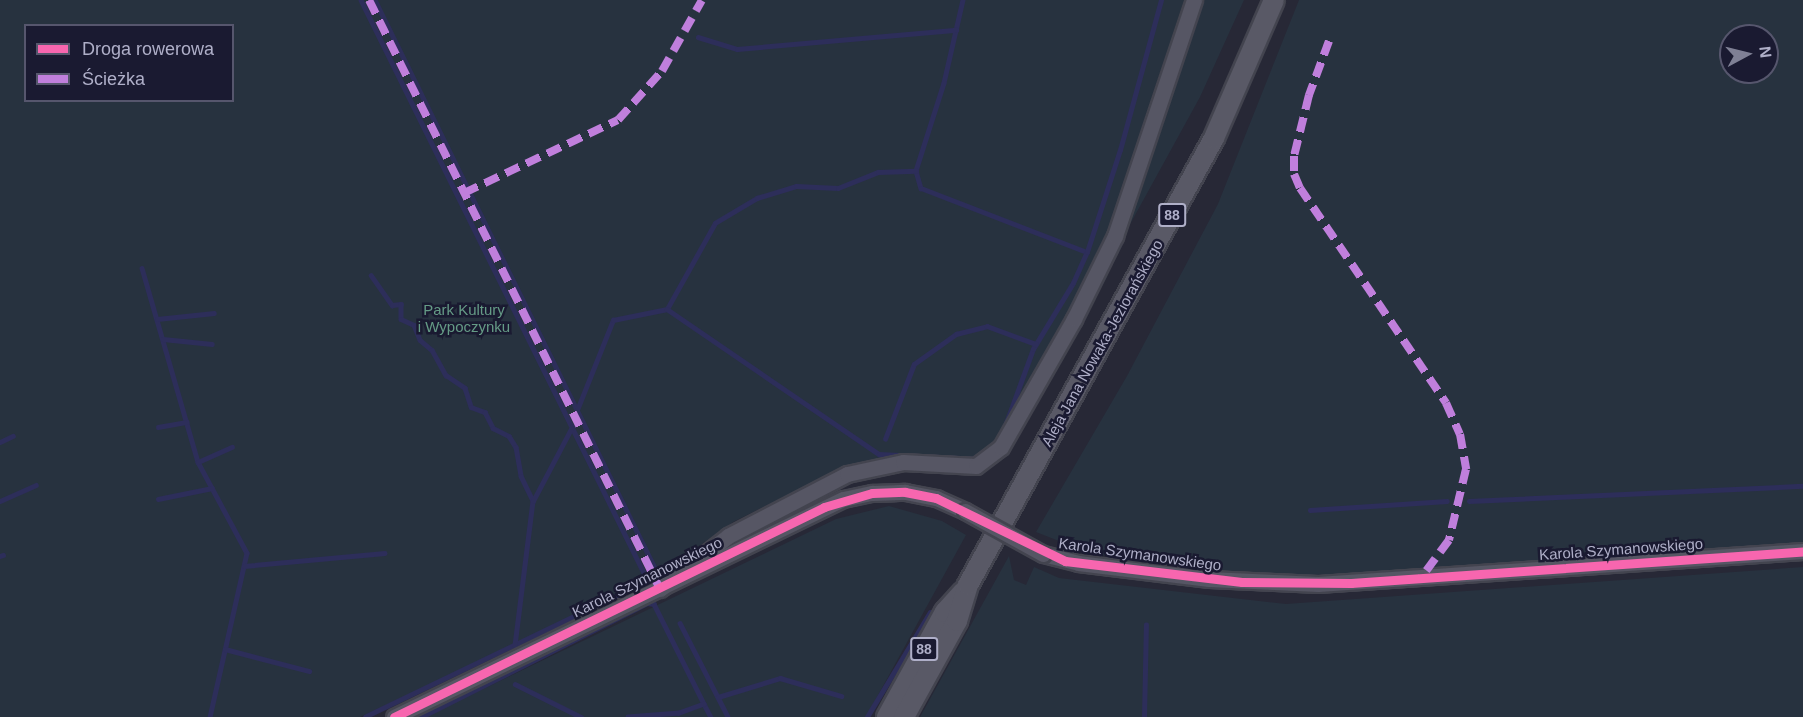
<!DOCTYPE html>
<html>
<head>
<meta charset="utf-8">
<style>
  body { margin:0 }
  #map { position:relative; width:1803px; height:717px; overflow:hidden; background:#272836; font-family:Helvetica,sans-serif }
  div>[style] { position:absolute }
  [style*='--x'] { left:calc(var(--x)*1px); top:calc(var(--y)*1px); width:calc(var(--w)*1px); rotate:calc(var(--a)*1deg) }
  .green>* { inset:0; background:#27323f }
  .stream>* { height:4.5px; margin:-2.25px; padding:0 2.25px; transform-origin:2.25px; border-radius:2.25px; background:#2d2e5a }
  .roads { filter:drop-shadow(2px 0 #43444f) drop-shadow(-2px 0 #43444f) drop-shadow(0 2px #43444f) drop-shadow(0 -2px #43444f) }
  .minor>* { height:15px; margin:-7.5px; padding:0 7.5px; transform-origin:7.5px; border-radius:7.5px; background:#565664 }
  .major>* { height:20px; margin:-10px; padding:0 10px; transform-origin:10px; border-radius:10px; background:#595966 }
  .bridges { filter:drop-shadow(2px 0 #43444f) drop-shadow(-2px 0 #43444f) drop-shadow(0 2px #43444f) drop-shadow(0 -2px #43444f) }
  .minor-bridge>* { height:15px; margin:-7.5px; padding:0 7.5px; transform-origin:7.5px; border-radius:7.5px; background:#565664 }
  .quiet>* { height:8px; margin-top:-4px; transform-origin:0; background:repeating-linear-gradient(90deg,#c07fdc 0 15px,transparent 0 23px) }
  .cycleway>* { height:9px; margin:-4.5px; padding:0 4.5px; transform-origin:4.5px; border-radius:4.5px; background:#f766af }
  span { translate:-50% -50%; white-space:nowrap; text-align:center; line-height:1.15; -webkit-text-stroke:5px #1a1a31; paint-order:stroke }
  .shield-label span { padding:2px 4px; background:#1a1a31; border:2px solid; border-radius:4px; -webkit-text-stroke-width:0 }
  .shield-label { font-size:14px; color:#afafc8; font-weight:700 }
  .park-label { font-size:15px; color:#659b86 }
  .street-label { font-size:15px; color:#afafc8 }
  .legend { position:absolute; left:24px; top:24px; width:210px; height:78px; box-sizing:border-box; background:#1a1a31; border:2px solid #56566d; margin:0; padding:8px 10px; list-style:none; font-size:18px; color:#afafc8 }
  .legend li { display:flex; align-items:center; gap:12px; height:30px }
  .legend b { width:30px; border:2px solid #56566d }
  .north { position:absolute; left:1719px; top:24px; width:60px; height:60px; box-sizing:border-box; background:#1a1a31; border:2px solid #56566d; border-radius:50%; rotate:83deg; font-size:16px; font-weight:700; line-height:24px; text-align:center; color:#afafc8 }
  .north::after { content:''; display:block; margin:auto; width:21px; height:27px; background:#7f8095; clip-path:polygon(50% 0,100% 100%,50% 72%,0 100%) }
</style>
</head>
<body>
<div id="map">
  <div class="green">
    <div style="clip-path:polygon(evenodd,0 0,1244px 0,1200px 97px,1001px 459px,895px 457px,848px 465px,733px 522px,645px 584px,360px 717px,0 717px,0 0,26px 26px,232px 26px,232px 100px,26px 100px,26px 26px)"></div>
    <div style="clip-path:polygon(evenodd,1299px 0,1803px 0,1803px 542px,1510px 567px,1280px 576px,1181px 569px,1087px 552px,1036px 532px,1127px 376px,1218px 204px,1299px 0,1731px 36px,1767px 36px,1767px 72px,1731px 72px,1731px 36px)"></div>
    <div style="clip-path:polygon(889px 506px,942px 521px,966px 535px,866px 717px,425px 717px,836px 519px)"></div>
    <div style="clip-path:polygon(1009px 556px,1014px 580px,1026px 585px,1034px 567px,1059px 578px,1286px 604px,1803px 567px,1803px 717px,920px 717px)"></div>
  </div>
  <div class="stream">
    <div style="--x:361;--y:0;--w:648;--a:63.71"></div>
    <div style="--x:648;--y:581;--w:313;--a:154.3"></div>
    <div style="--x:375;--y:0;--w:633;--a:63.76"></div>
    <div style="--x:963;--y:0;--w:85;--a:102.9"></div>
    <div style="--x:944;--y:83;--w:92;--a:107.7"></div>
    <div style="--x:916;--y:171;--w:18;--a:74"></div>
    <div style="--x:921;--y:188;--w:178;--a:21.1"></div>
    <div style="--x:698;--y:37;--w:41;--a:17.1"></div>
    <div style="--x:737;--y:49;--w:220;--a:-5"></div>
    <div style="--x:142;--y:268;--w:202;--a:73.9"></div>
    <div style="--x:198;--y:462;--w:103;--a:61.7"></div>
    <div style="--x:247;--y:553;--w:168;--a:102.7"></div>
    <div style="--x:371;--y:275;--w:37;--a:55"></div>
    <div style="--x:392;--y:305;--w:9;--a:-6"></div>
    <div style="--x:401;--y:304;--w:15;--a:90"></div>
    <div style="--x:401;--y:319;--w:14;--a:25"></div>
    <div style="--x:414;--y:325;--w:16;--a:68"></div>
    <div style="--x:420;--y:340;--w:16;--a:40"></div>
    <div style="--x:432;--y:350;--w:29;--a:61"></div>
    <div style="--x:446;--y:375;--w:23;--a:34"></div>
    <div style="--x:465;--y:388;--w:20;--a:72"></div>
    <div style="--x:471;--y:407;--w:15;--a:20"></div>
    <div style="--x:485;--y:412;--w:18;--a:63"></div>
    <div style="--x:493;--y:428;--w:18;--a:27"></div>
    <div style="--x:509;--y:436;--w:13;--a:58"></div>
    <div style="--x:516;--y:447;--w:29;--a:80"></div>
    <div style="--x:521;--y:476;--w:28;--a:64"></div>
    <div style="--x:533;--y:501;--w:145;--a:97.1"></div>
    <div style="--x:667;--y:309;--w:98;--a:-60.8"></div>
    <div style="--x:715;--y:223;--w:49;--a:-30.8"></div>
    <div style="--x:757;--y:198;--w:41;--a:-17.1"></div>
    <div style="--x:796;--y:186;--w:42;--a:2.7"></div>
    <div style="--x:838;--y:188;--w:43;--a:-21.8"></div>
    <div style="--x:878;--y:172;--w:38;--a:-2"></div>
    <div style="--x:157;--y:319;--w:57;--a:-6"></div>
    <div style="--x:163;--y:339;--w:49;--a:5.8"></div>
    <div style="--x:577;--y:410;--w:97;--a:-68.2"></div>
    <div style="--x:613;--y:320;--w:55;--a:-11.5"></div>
    <div style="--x:667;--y:309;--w:257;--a:34.4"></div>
    <div style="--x:879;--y:454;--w:101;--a:2.8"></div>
    <div style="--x:158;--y:427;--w:29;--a:-10"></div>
    <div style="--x:1003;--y:431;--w:87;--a:-69.9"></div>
    <div style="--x:1033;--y:349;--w:77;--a:-58.8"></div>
    <div style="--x:1073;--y:283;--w:34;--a:-66"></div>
    <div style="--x:1087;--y:252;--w:107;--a:-72.1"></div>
    <div style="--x:1120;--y:150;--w:156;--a:-74.7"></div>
    <div style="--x:885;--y:439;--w:80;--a:-68.9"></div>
    <div style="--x:914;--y:364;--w:52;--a:-35.5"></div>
    <div style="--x:956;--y:334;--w:32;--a:-14"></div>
    <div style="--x:987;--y:326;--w:52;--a:20.2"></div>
    <div style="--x:0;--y:442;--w:14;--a:-25"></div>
    <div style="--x:198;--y:462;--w:37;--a:-24"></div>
    <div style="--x:158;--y:499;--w:55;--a:-11.5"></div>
    <div style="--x:0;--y:501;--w:39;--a:-24"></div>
    <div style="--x:533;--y:501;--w:84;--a:-62.2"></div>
    <div style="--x:1469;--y:501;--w:334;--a:-2.6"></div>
    <div style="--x:1310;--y:510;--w:137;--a:-3.8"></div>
    <div style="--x:0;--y:556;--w:3;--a:-18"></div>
    <div style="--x:244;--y:566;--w:141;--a:-5.3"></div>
    <div style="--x:680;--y:623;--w:106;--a:62.9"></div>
    <div style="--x:225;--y:649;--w:87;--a:14.7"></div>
    <div style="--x:515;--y:684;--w:74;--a:26.6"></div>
    <div style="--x:718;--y:697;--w:65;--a:-17"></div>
    <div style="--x:780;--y:678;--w:64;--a:16.4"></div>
    <div style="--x:704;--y:704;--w:15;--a:62"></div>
    <div style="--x:421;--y:717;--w:254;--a:-26.7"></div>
    <div style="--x:648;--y:603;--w:6;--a:9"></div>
    <div style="--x:654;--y:604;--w:112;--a:63.4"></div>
    <div style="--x:704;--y:704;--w:27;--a:160"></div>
    <div style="--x:679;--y:713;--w:51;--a:175.5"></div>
    <div style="--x:867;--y:717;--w:122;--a:-59"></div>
    <div style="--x:1144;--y:717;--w:92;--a:-88.8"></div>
  </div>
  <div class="roads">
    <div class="minor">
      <div style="--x:1043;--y:554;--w:36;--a:14"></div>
      <div style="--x:1078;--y:563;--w:132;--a:7"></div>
      <div style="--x:1209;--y:579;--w:109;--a:2.6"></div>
      <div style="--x:1318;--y:584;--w:486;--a:-3.9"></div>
      <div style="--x:660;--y:589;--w:86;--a:-37.9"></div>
      <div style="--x:728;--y:536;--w:134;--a:-27.5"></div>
      <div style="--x:847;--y:474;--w:57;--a:-12.1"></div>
      <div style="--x:903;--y:462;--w:73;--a:3.1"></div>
      <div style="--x:976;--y:466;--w:31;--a:-37"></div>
      <div style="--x:1001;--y:447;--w:147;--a:-60.3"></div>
      <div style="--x:1074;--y:319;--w:93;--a:-63.7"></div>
      <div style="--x:1115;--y:236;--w:249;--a:-71.5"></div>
      <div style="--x:394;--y:717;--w:499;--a:-25.9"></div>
      <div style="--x:843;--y:499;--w:30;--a:-12"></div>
      <div style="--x:872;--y:493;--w:33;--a:-2"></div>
      <div style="--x:905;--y:492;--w:32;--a:11"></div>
      <div style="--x:936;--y:498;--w:32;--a:24"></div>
    </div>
    <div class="major">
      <div style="--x:887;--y:717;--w:120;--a:-61.1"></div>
      <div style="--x:945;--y:612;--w:27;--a:-48"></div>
      <div style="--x:904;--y:717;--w:110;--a:-61.1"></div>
      <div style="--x:957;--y:621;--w:38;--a:-73"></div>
      <div style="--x:968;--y:585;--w:510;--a:-61.17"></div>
      <div style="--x:1214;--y:138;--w:150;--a:-66.5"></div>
    </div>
  </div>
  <div class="bridges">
    <div class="minor-bridge">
      <div style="--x:965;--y:511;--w:89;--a:28.9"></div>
    </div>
  </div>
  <div class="quiet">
    <div style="--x:369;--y:0;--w:657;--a:63.71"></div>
    <div style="--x:1329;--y:41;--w:58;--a:110.3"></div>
    <div style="--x:1309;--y:95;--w:63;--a:103.8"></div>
    <div style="--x:1294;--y:156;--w:18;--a:90"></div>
    <div style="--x:1294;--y:174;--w:15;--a:67"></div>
    <div style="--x:1300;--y:188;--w:260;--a:55.8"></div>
    <div style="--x:1446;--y:403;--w:34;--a:66"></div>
    <div style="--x:1460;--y:434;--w:36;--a:80"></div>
    <div style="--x:1466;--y:469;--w:73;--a:103.5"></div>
    <div style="--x:1449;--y:540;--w:49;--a:126.6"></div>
    <div style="--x:464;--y:193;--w:170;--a:-25.4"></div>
    <div style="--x:618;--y:120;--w:66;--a:-48.1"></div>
    <div style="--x:662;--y:71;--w:81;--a:-60.6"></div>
  </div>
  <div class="cycleway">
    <div style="--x:394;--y:717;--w:479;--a:-26"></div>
    <div style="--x:824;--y:507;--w:50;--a:-16.3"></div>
    <div style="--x:872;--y:493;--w:33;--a:-2"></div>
    <div style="--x:905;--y:492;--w:32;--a:11"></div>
    <div style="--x:936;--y:498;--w:144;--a:26"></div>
    <div style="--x:1065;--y:561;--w:178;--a:6.8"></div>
    <div style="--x:1242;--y:582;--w:109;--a:0.5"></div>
    <div style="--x:1351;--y:583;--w:453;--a:-4"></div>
  </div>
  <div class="shield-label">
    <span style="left:1172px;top:215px">88</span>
    <span style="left:924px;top:649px">88</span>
  </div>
  <div class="park-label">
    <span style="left:464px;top:318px">Park Kultury<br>i Wypoczynku</span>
  </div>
  <div class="street-label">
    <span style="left:1102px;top:343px;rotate:-61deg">Aleja Jana Nowaka-Jeziorańskiego</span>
    <span style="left:1621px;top:549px;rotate:-4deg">Karola Szymanowskiego</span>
    <span style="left:1140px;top:554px;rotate:8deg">Karola Szymanowskiego</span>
    <span style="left:647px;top:577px;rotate:-26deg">Karola Szymanowskiego</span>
  </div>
  <ul class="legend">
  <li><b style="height:8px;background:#f766af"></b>Droga rowerowa</li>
  <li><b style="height:8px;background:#c07fdc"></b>Ścieżka</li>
  </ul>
  <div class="north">N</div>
</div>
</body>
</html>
